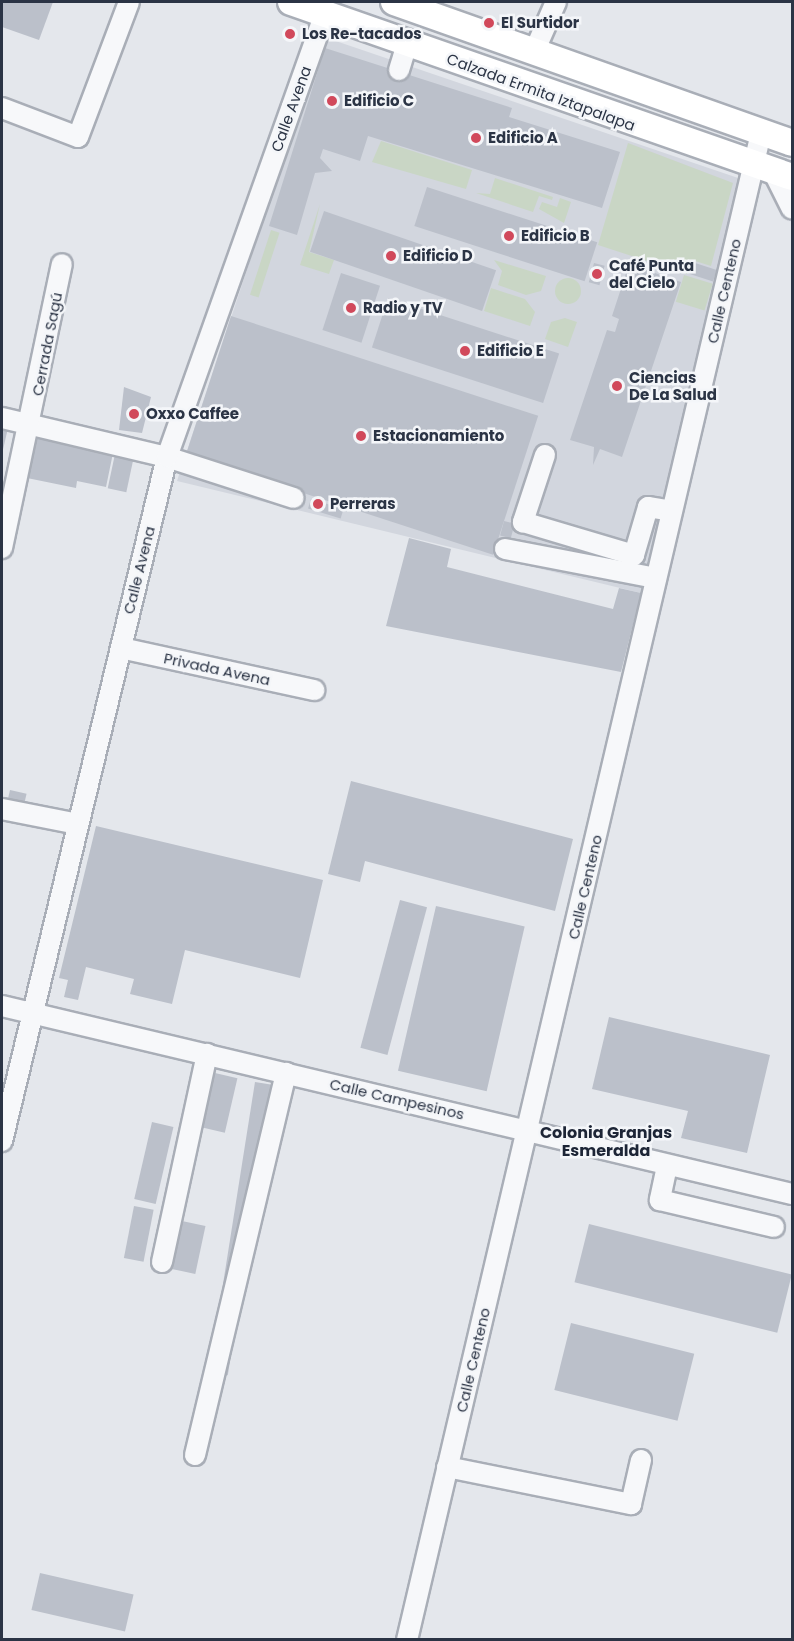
<!DOCTYPE html>
<html>
<head>
<meta charset="utf-8">
<style>
  body { margin:0 }
  #map { position:relative; width:794px; height:1641px; overflow:hidden; background:#e4e7ec; font-family:Poppins,sans-serif }
  div>[style] { position:absolute }
  [style*='--x'] { left:calc(var(--x)*1px); top:calc(var(--y)*1px); width:calc(var(--w)*1px); rotate:calc(var(--a)*1deg) }
  .built>* { inset:0; background:#d2d6de }
  .green>* { inset:0; background:#c9d6c5; transform-origin:0 0 }
  .round { border-radius:50% }
  .building>* { inset:0; background:#bbc0ca; transform-origin:0 0 }
  .roads { filter:drop-shadow(2px 0 #a9aeb7) drop-shadow(-2px 0 #a9aeb7) drop-shadow(0 2px #a9aeb7) drop-shadow(0 -2px #a9aeb7) }
  .minor>* { height:20px; margin:-10px; padding:0 10px; transform-origin:10px; border-radius:10px; background:#f7f8fa }
  .major>* { height:26px; margin:-13px; padding:0 13px; transform-origin:13px; border-radius:13px; background:#fff }
  .dots>* { width:16px; height:16px; translate:-50% -50%; box-sizing:border-box; border:3px solid #f4f6f9; border-radius:50% }
  span { translate:-50% -50%; white-space:nowrap; text-align:center; line-height:1.15; -webkit-text-stroke:5px #f4f6f9; paint-order:stroke }
  .poi-label { font-size:15px; color:#2b3445; font-weight:700 }
  .left { translate:0 -50%; text-align:left }
  .street-label { font-size:15px; color:#2b3445 }
  .neighbourhood-label { font-size:16px; color:#1d2536; font-weight:700 }
  .frame { position:absolute; inset:0; border:3px solid #2b3445; pointer-events:none }
</style>
</head>
<body>
<div id="map">
  <div class="built">
    <div style="clip-path:polygon(324px 37px,741px 179px,641px 593px,177px 481px)"></div>
  </div>
  <div class="green">
    <div style="clip-path:polygon(381px 141px,472px 170px,466px 189px,372px 162px)"></div>
    <div style="clip-path:polygon(628px 143px,733px 183px,711px 266px,692px 260px,687px 274px,598px 245px)"></div>
    <div style="clip-path:polygon(495px 178px,553px 197px,552px 200px,539px 196px,533px 212px,476px 193px,490px 194px)"></div>
    <div style="clip-path:polygon(560px 198px,571px 202px,564px 223px,539px 209px,542px 202px,557px 207px)"></div>
    <div style="clip-path:polygon(320px 204px,309px 252px,334px 260px,329px 274px,300px 265px)"></div>
    <div style="left:271px;top:230px;width:9px;height:68px;rotate:18deg"></div>
    <div style="clip-path:polygon(494px 260px,546px 276px,541px 291px,526px 295px,498px 285px,502px 271px)"></div>
    <div style="left:684px;top:275px;width:30px;height:28px;rotate:17deg"></div>
    <div class="round" style="left:555px;top:278px;width:26px;height:26px"></div>
    <div style="clip-path:polygon(491px 288px,525px 299px,535px 312px,530px 326px,484px 311px)"></div>
    <div style="clip-path:polygon(565px 318px,577px 322px,568px 347px,545px 339px,551px 322px)"></div>
  </div>
  <div class="building">
    <div style="clip-path:polygon(2px 2px,53px 2px,39px 40px,2px 27px)"></div>
    <div style="clip-path:polygon(325px 48px,512px 108px,509px 117px,620px 152px,602px 208px,368px 136px,360px 161px,323px 149px,320px 158px,332px 171px,315px 173px,297px 235px,269px 226px)"></div>
    <div style="left:427px;top:187px;width:179px;height:41px;rotate:18deg"></div>
    <div style="left:324px;top:211px;width:182px;height:43px;rotate:19deg"></div>
    <div style="left:692px;top:262px;width:26px;height:12px;rotate:18deg"></div>
    <div style="left:594px;top:263px;width:11px;height:20px;rotate:15deg"></div>
    <div style="clip-path:polygon(629px 264px,681px 282px,622px 457px,600px 449px,593px 465px,594px 447px,570px 440px,607px 330px,615px 332px,619px 319px,612px 316px)"></div>
    <div style="left:341px;top:273px;width:41px;height:60px;rotate:18deg"></div>
    <div style="left:388px;top:298px;width:180px;height:52px;rotate:18deg"></div>
    <div style="left:231px;top:316px;width:323px;height:146px;rotate:18deg"></div>
    <div style="clip-path:polygon(124px 387px,151px 397px,142px 433px,119px 430px)"></div>
    <div style="clip-path:polygon(2px 427px,8px 428px,2px 454px)"></div>
    <div style="clip-path:polygon(36px 437px,113px 453px,106px 487px,77px 481px,76px 488px,27px 478px)"></div>
    <div style="left:115px;top:454px;width:19px;height:35px;rotate:12deg"></div>
    <div style="left:311px;top:499px;width:34px;height:10px;rotate:17deg"></div>
    <div style="left:504px;top:521px;width:11px;height:15px;rotate:15deg"></div>
    <div style="clip-path:polygon(409px 538px,451px 549px,447px 567px,613px 609px,619px 588px,641px 593px,621px 672px,386px 626px)"></div>
    <div style="clip-path:polygon(351px 781px,573px 839px,555px 911px,365px 861px,360px 882px,328px 874px)"></div>
    <div style="left:10px;top:790px;width:17px;height:9px;rotate:13deg"></div>
    <div style="clip-path:polygon(96px 826px,323px 880px,300px 978px,185px 950px,172px 1004px,130px 994px,134px 979px,86px 967px,78px 1000px,64px 997px,68px 980px,59px 978px)"></div>
    <div style="left:400px;top:900px;width:28px;height:153px;rotate:15deg"></div>
    <div style="left:436px;top:906px;width:91px;height:169px;rotate:13deg"></div>
    <div style="clip-path:polygon(609px 1017px,770px 1055px,747px 1153px,681px 1138px,688px 1111px,592px 1089px)"></div>
    <div style="left:215px;top:1073px;width:23px;height:56px;rotate:13deg"></div>
    <div style="left:255px;top:1082px;width:19px;height:294px;rotate:9deg"></div>
    <div style="left:152px;top:1122px;width:22px;height:79px;rotate:13deg"></div>
    <div style="left:134px;top:1206px;width:20px;height:53px;rotate:11deg"></div>
    <div style="left:182px;top:1221px;width:24px;height:49px;rotate:12deg"></div>
    <div style="left:589px;top:1224px;width:209px;height:60px;rotate:14deg"></div>
    <div style="left:571px;top:1323px;width:127px;height:69px;rotate:14deg"></div>
    <div style="left:40px;top:1573px;width:96px;height:38px;rotate:13deg"></div>
  </div>
  <div class="roads">
    <div class="minor">
      <div style="--x:534;--y:52;--w:55;--a:-66.3"></div>
      <div style="--x:399;--y:70;--w:27;--a:-73"></div>
      <div style="--x:2;--y:108;--w:81;--a:20.9"></div>
      <div style="--x:78;--y:137;--w:144;--a:-69.3"></div>
      <div style="--x:773;--y:171;--w:42;--a:63.4"></div>
      <div style="--x:2;--y:418;--w:170;--a:13.3"></div>
      <div style="--x:167;--y:457;--w:133;--a:17.9"></div>
      <div style="--x:545;--y:455;--w:71;--a:108.2"></div>
      <div style="--x:523;--y:522;--w:116;--a:16.6"></div>
      <div style="--x:634;--y:555;--w:50;--a:-73.7"></div>
      <div style="--x:648;--y:507;--w:24;--a:9"></div>
      <div style="--x:2;--y:548;--w:290;--a:-78.1"></div>
      <div style="--x:505;--y:549;--w:154;--a:10.9"></div>
      <div style="--x:121;--y:648;--w:198;--a:12.3"></div>
      <div style="--x:2;--y:809;--w:77;--a:11.2"></div>
      <div style="--x:2;--y:1006;--w:812;--a:13.39"></div>
      <div style="--x:2;--y:1141;--w:704;--a:-76.44"></div>
      <div style="--x:167;--y:457;--w:470;--a:-70.4"></div>
      <div style="--x:667;--y:1166;--w:35;--a:102"></div>
      <div style="--x:660;--y:1200;--w:117;--a:13.3"></div>
      <div style="--x:162;--y:1262;--w:213;--a:-77.8"></div>
      <div style="--x:195;--y:1455;--w:393;--a:-76.6"></div>
      <div style="--x:447;--y:1467;--w:188;--a:11.4"></div>
      <div style="--x:631;--y:1504;--w:45;--a:-77.2"></div>
      <div style="--x:407;--y:1640;--w:1548;--a:-76.78"></div>
    </div>
    <div class="major">
      <div style="--x:291;--y:2;--w:531;--a:19.25"></div>
      <div style="--x:394;--y:2;--w:422;--a:19.5"></div>
    </div>
  </div>
  <div class="dots">
    <div style="left:489px;top:23px;background:#d1495b"></div>
    <div style="left:290px;top:34px;background:#d1495b"></div>
    <div style="left:332px;top:101px;background:#d1495b"></div>
    <div style="left:476px;top:138px;background:#d1495b"></div>
    <div style="left:509px;top:236px;background:#d1495b"></div>
    <div style="left:391px;top:256px;background:#d1495b"></div>
    <div style="left:597px;top:274px;background:#d1495b"></div>
    <div style="left:351px;top:308px;background:#d1495b"></div>
    <div style="left:465px;top:351px;background:#d1495b"></div>
    <div style="left:617px;top:386px;background:#d1495b"></div>
    <div style="left:134px;top:414px;background:#d1495b"></div>
    <div style="left:361px;top:436px;background:#d1495b"></div>
    <div style="left:318px;top:504px;background:#d1495b"></div>
  </div>
  <div class="poi-label">
    <span class="left" style="left:501px;top:23px">El Surtidor</span>
    <span class="left" style="left:302px;top:34px">Los Re-tacados</span>
    <span class="left" style="left:344px;top:101px">Edificio C</span>
    <span class="left" style="left:488px;top:138px">Edificio A</span>
    <span class="left" style="left:521px;top:236px">Edificio B</span>
    <span class="left" style="left:403px;top:256px">Edificio D</span>
    <span class="left" style="left:609px;top:274px">Café Punta<br>del Cielo</span>
    <span class="left" style="left:363px;top:308px">Radio y TV</span>
    <span class="left" style="left:477px;top:351px">Edificio E</span>
    <span class="left" style="left:629px;top:386px">Ciencias<br>De La Salud</span>
    <span class="left" style="left:146px;top:414px">Oxxo Caffee</span>
    <span class="left" style="left:373px;top:436px">Estacionamiento</span>
    <span class="left" style="left:330px;top:504px">Perreras</span>
  </div>
  <div class="street-label">
    <span style="left:541px;top:92px;rotate:20deg">Calzada Ermita Iztapalapa</span>
    <span style="left:291px;top:109px;rotate:-70deg">Calle Avena</span>
    <span style="left:724px;top:291px;rotate:-77deg">Calle Centeno</span>
    <span style="left:47px;top:344px;rotate:-79deg">Cerrada Sagú</span>
    <span style="left:139px;top:570px;rotate:-76deg">Calle Avena</span>
    <span style="left:217px;top:669px;rotate:12deg">Privada Avena</span>
    <span style="left:585px;top:887px;rotate:-77deg">Calle Centeno</span>
    <span style="left:397px;top:1099px;rotate:13deg">Calle Campesinos</span>
    <span style="left:473px;top:1360px;rotate:-77deg">Calle Centeno</span>
  </div>
  <div class="neighbourhood-label">
    <span style="left:606px;top:1142px">Colonia Granjas<br>Esmeralda</span>
  </div>
  <div class="frame"></div>
</div>
</body>
</html>
